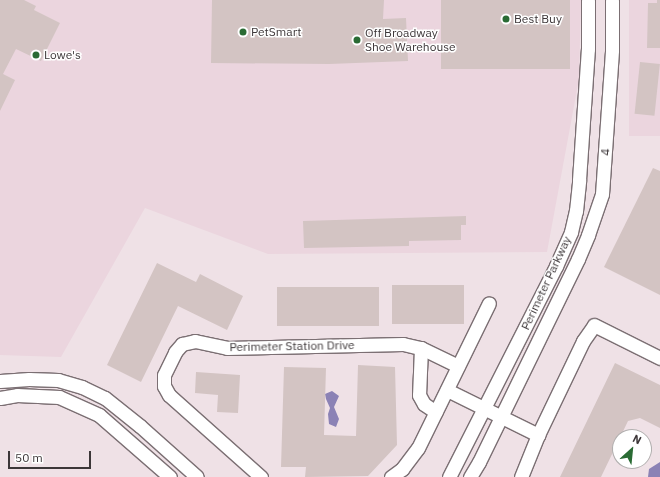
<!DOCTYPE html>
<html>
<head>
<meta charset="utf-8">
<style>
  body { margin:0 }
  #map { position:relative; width:660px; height:477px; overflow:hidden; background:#efe1e6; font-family:"IBM Plex Sans",sans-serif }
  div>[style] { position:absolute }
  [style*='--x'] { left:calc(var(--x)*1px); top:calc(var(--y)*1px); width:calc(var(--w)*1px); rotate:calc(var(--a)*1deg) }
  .built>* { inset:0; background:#ebd5de; transform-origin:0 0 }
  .water>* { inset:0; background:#8b82b5 }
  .building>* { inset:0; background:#d3c4c3; transform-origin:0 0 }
  .roads { filter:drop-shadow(1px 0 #7b6f73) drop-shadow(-1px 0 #7b6f73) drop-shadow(0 1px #7b6f73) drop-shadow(0 -1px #7b6f73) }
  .minor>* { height:13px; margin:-6.5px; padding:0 6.5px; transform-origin:6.5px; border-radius:6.5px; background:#fff }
  .dots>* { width:11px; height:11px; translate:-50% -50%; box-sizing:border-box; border:2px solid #fff; border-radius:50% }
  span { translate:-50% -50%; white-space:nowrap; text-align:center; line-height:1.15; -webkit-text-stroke:3px #fff; paint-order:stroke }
  .poi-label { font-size:12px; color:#3c3638 }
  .left { translate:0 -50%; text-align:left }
  .street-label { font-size:12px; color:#3c3638 }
  .north { position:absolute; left:612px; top:429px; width:40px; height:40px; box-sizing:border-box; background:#fff; border:1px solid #b1afaf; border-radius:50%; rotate:27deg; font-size:11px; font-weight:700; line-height:16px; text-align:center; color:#3c3638 }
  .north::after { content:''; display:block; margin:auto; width:14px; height:18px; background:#2a6b34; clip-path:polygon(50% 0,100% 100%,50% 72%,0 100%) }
  .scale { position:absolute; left:8px; top:451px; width:83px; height:18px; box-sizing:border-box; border:2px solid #3c3638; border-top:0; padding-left:5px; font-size:12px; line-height:14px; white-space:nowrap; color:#3c3638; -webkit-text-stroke:3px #fff; paint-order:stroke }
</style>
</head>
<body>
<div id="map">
  <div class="built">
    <div style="clip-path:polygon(0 0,581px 0,579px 79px,547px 252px,268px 254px,145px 208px,61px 357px,0 355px)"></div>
    <div style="left:629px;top:0;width:31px;height:136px"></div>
  </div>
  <div class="water">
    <div style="clip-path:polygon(332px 391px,339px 396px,334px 407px,339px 419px,336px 427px,329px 424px,328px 414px,330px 408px,326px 399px,325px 394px)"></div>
    <div style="clip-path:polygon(660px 462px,660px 477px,648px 477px,649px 469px)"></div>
  </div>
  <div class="building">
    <div style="clip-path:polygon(0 0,24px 0,36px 6px,34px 10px,60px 23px,41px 61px,16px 49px,3px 74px,15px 80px,0 111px)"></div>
    <div style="clip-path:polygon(212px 0,384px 0,383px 19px,406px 18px,408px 61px,329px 64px,211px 63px)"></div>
    <div style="left:441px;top:0;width:129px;height:69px"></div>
    <div style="clip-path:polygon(657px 0,660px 0,660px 48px,647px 48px,648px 3px,657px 3px)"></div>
    <div style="left:640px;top:62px;width:20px;height:52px;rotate:6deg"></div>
    <div style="clip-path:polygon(653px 168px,660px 171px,660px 295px,604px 267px)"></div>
    <div style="clip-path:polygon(466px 216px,466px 225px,461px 225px,461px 240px,409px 241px,409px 246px,304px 248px,303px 221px)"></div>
    <div style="clip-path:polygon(157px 263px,196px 282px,200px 274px,243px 296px,227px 330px,178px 306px,141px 382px,107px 365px)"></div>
    <div style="left:392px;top:285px;width:72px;height:39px"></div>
    <div style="left:277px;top:287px;width:102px;height:39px"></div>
    <div style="clip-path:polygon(615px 363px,660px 385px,660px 428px,640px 418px,628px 421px,601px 477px,560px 477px)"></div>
    <div style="clip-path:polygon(358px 365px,395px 367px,397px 445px,368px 476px,305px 477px,306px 467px,281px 467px,284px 367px,326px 368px,324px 435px,356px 436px)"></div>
    <div style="clip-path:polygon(196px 372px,240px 375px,238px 413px,217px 412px,218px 395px,195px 393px)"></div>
  </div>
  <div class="roads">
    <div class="minor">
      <div style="--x:421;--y:348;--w:47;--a:92.4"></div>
      <div style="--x:419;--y:395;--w:10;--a:61"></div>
      <div style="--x:424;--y:404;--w:14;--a:34"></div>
      <div style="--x:0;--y:381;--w:29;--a:-4"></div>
      <div style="--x:29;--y:379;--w:29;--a:2"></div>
      <div style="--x:58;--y:380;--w:25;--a:16"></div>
      <div style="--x:82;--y:387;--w:25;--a:26"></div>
      <div style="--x:105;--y:398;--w:45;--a:38.7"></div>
      <div style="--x:140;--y:426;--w:76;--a:41.8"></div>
      <div style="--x:447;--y:390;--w:102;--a:26.3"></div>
      <div style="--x:0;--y:398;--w:17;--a:-10"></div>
      <div style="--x:17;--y:395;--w:42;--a:2.7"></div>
      <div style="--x:59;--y:397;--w:44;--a:24.2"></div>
      <div style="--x:99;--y:415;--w:94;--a:41.1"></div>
      <div style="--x:261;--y:477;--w:123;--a:-138.3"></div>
      <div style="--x:169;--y:395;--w:10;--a:-119"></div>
      <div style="--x:164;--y:386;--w:11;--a:-90"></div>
      <div style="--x:164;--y:375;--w:25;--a:-64"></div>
      <div style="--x:175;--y:352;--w:11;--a:-49"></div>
      <div style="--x:182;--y:344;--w:13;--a:-13"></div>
      <div style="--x:195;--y:341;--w:33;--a:12"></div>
      <div style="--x:227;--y:348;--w:176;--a:-1.3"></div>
      <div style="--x:403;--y:344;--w:18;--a:13"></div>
      <div style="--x:421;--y:348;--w:41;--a:25.9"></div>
      <div style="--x:391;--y:477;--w:14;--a:-36"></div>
      <div style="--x:402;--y:469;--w:26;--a:-53"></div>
      <div style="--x:418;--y:448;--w:161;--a:-63.9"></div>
      <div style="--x:449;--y:477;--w:237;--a:-63.1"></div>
      <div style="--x:556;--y:266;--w:37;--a:-66"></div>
      <div style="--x:571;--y:232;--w:22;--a:-77"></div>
      <div style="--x:576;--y:211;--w:31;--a:-84"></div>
      <div style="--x:579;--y:180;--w:131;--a:-86.1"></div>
      <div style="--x:588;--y:49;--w:49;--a:-90"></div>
      <div style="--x:470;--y:477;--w:17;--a:-59"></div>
      <div style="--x:479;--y:462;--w:226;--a:-64"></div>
      <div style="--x:578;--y:259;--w:26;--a:-67"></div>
      <div style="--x:588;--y:235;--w:43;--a:-71.1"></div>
      <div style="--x:602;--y:194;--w:144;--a:-86"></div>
      <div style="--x:612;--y:50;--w:50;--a:-90"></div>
      <div style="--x:521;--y:477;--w:45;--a:-68"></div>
      <div style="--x:538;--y:435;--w:104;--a:-64.4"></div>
      <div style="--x:583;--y:341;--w:19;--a:-55"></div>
      <div style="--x:594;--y:325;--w:74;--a:26.6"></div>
    </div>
  </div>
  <div class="dots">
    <div style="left:506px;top:19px;background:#2a6b34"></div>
    <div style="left:243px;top:32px;background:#2a6b34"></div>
    <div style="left:357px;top:40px;background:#2a6b34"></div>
    <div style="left:36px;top:55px;background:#2a6b34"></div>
  </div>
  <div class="poi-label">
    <span class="left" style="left:514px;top:19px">Best Buy</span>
    <span class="left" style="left:251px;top:32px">PetSmart</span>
    <span class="left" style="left:365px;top:40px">Off Broadway<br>Shoe Warehouse</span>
    <span class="left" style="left:44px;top:55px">Lowe's</span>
  </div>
  <div class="street-label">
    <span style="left:605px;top:152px;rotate:-86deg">4</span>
    <span style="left:546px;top:283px;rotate:-65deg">Perimeter Parkway</span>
    <span style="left:292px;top:346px;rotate:-1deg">Perimeter Station Drive</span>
  </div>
  <div class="north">N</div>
  <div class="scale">50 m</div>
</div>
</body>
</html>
